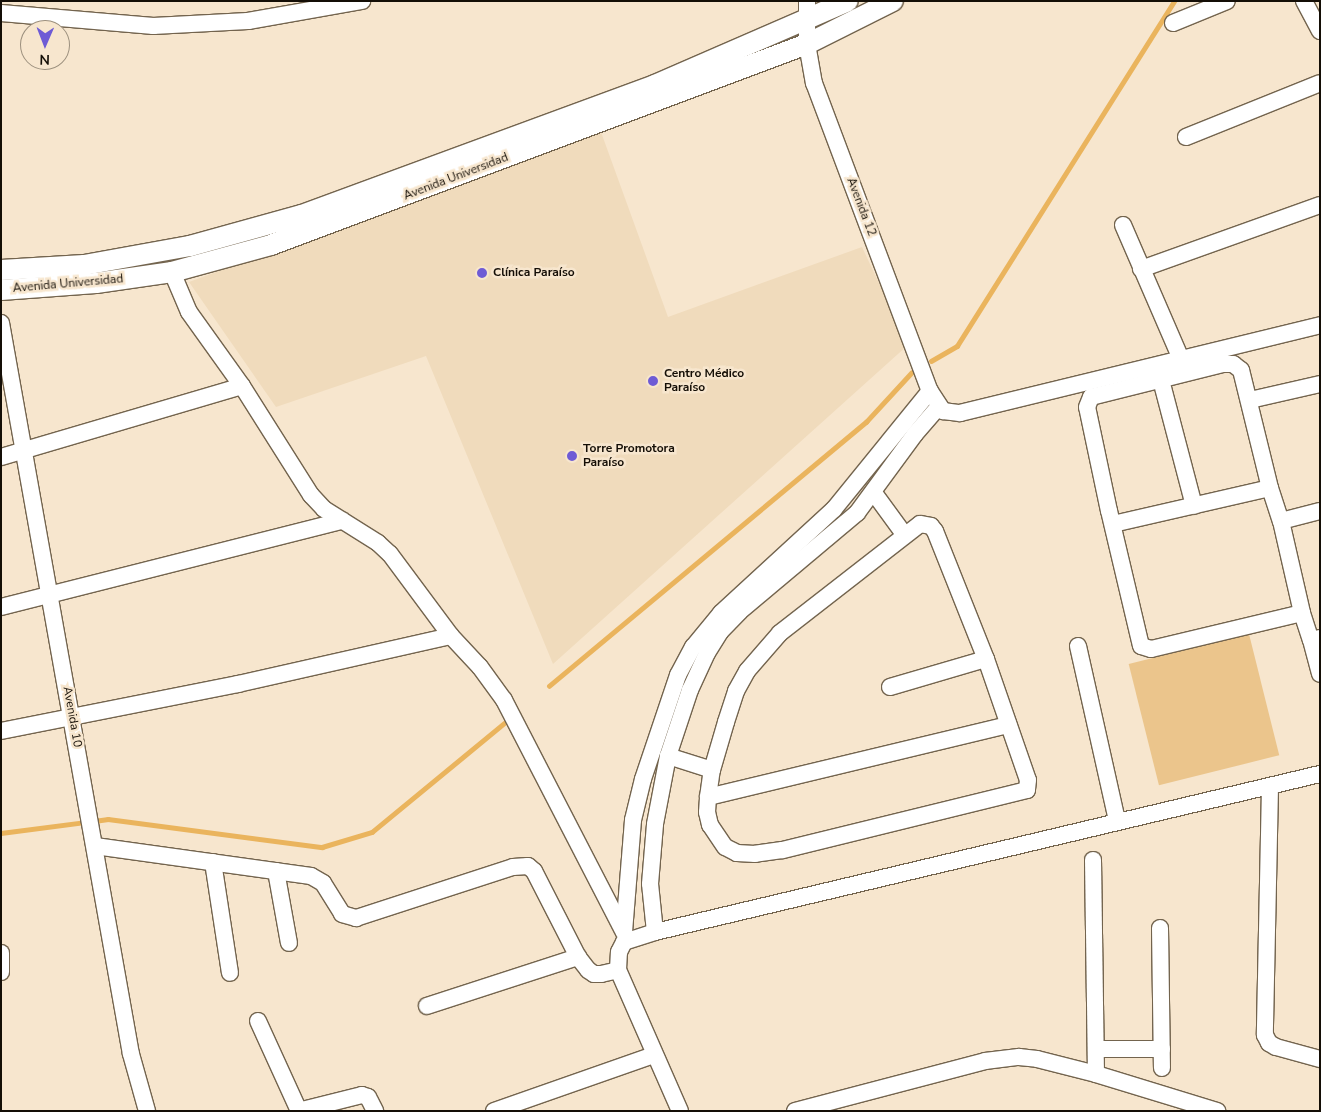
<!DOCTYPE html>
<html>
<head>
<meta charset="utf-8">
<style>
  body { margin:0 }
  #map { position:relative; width:1321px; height:1112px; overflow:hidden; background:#f7e6ce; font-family:"Nunito Sans",sans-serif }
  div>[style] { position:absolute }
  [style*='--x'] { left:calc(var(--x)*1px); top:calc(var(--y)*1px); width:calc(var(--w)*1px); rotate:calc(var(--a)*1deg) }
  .built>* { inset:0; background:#f0dbbc }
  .green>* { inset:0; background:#ebc58c; transform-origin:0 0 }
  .stream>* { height:4.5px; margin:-2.25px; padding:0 2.25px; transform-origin:2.25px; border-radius:2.25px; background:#eab45d }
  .roads { filter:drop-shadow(1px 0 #73644e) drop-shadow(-1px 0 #73644e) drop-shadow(0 1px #73644e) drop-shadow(0 -1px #73644e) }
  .minor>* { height:16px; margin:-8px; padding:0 8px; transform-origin:8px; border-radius:8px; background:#fff }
  .tertiary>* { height:20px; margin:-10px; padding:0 10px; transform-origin:10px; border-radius:10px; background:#fff }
  .dots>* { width:14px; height:14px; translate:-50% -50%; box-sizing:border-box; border:2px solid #f7e6ce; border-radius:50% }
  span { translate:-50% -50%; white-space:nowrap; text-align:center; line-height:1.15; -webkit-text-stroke:5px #f7e6ce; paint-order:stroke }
  .street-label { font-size:12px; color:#140e06 }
  .poi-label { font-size:12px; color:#140e06; font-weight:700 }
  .left { translate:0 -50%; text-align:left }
  .frame { position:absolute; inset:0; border:2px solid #140e06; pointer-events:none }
  .north { position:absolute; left:20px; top:20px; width:50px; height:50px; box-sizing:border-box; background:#f7e6ce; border:1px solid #9c907e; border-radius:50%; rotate:181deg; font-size:14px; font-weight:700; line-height:20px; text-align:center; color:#140e06 }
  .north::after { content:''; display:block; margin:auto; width:18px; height:22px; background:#6e5bd5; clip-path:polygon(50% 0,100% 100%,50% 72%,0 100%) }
</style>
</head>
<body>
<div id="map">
  <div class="built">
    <div style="clip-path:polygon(601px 132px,668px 317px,862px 247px,908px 345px,553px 664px,426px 356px,276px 407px,189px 282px)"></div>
  </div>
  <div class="green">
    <div style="left:1249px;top:634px;width:125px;height:124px;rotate:76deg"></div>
  </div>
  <div class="stream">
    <div style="--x:931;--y:361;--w:30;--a:-30"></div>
    <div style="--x:957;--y:346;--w:408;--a:-57.8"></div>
    <div style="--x:549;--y:686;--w:413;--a:-39.8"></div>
    <div style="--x:866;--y:422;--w:67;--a:-47.4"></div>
    <div style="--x:94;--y:821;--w:14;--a:-8"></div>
    <div style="--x:108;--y:819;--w:216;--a:7.5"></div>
    <div style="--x:322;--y:847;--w:52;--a:-16.7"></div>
    <div style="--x:372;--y:832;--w:171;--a:-39.5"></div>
    <div style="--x:1;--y:833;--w:86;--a:-7.4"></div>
  </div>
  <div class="roads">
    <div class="minor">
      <div style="--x:807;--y:1;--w:43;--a:90"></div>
      <div style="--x:807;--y:44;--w:40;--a:80"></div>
      <div style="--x:814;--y:83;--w:329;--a:69.4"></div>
      <div style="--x:930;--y:391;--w:24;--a:57"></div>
      <div style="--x:943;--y:411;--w:17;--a:7"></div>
      <div style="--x:960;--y:413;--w:371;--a:-13.7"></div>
      <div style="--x:1304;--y:1;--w:34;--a:62"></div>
      <div style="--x:1;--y:13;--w:153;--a:4.9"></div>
      <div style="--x:153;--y:26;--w:95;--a:-3"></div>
      <div style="--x:248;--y:21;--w:116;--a:-10"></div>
      <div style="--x:1173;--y:23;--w:58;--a:-22.2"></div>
      <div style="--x:1186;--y:137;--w:144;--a:-21.9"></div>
      <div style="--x:1123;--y:225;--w:146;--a:66.6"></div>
      <div style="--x:1141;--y:269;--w:190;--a:-19.7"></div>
      <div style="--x:172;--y:272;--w:43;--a:67"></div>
      <div style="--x:189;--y:312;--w:91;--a:54.4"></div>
      <div style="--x:242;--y:386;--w:129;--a:57.7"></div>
      <div style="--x:311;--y:495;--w:19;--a:47"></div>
      <div style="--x:324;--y:509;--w:64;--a:32.2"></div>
      <div style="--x:378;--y:543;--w:16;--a:43"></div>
      <div style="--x:390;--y:554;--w:102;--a:53.4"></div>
      <div style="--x:451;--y:636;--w:42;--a:46.9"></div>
      <div style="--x:480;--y:667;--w:41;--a:54"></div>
      <div style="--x:504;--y:700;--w:261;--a:62.7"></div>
      <div style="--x:1;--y:323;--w:742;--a:79.92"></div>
      <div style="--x:131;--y:1054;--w:59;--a:74.3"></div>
      <div style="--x:1161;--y:380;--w:130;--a:75.3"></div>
      <div style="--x:1250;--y:400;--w:72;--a:-12.9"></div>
      <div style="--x:1;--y:457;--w:251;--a:-16.4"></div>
      <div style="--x:874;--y:493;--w:51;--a:53.8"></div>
      <div style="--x:1281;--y:521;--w:40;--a:-14.4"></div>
      <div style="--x:920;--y:524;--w:11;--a:10"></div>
      <div style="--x:931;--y:526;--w:6;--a:51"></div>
      <div style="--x:935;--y:531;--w:138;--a:68.3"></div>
      <div style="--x:986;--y:659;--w:128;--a:70.9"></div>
      <div style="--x:1028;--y:780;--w:10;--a:96"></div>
      <div style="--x:1027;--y:790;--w:252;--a:166.2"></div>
      <div style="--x:782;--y:850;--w:27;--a:172"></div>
      <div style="--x:755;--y:854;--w:18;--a:-177"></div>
      <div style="--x:737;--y:853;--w:13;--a:-153"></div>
      <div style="--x:725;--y:847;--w:27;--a:-124"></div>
      <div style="--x:710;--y:825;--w:13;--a:-103"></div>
      <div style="--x:707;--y:812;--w:15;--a:-86"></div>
      <div style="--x:708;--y:797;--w:27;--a:-82"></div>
      <div style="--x:712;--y:770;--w:50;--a:-73.7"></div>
      <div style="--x:726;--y:722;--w:33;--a:-72"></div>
      <div style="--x:736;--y:691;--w:23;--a:-61"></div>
      <div style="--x:747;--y:671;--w:50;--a:-49"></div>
      <div style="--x:780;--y:633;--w:177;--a:-37.9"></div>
      <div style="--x:1113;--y:524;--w:161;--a:-12.9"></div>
      <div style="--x:1;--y:607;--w:352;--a:-14.2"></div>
      <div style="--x:1302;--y:613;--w:155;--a:166.6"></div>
      <div style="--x:1151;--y:649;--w:10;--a:-163"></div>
      <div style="--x:1141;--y:646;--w:139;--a:-103.3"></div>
      <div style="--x:1109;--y:511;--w:106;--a:-101.9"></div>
      <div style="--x:1087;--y:407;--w:11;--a:-68"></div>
      <div style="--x:1091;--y:397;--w:136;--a:-14"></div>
      <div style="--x:1223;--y:364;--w:10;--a:0"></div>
      <div style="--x:1233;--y:364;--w:10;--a:37"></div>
      <div style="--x:1241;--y:370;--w:122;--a:76.2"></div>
      <div style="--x:1270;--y:488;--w:35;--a:72"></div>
      <div style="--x:1281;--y:521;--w:94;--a:77.1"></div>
      <div style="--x:1302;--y:613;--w:28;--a:72"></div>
      <div style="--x:1311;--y:640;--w:9;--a:-13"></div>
      <div style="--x:1311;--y:640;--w:35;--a:75"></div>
      <div style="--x:1078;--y:646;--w:179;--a:77.4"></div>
      <div style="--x:890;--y:687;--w:100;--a:-16.3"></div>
      <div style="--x:1;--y:731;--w:242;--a:-11.2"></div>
      <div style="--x:238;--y:684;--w:218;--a:-12.7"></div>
      <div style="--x:668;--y:756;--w:46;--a:17.7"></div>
      <div style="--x:1270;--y:787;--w:248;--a:91.2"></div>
      <div style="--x:1265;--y:1035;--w:9;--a:63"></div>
      <div style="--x:1269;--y:1043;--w:8;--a:30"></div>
      <div style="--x:1276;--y:1047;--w:46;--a:15.3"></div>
      <div style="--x:708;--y:797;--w:309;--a:-13.5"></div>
      <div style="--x:95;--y:846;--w:218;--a:7.9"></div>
      <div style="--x:311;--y:876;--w:14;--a:30"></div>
      <div style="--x:323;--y:883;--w:36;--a:58"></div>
      <div style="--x:342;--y:914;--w:15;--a:16"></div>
      <div style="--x:356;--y:918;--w:165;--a:-18"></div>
      <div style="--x:513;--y:867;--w:15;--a:-4"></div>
      <div style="--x:528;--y:866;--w:8;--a:40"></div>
      <div style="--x:534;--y:871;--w:97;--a:62.9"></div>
      <div style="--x:578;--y:957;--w:16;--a:52"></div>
      <div style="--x:588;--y:970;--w:7;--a:34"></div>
      <div style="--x:594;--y:974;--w:7;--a:0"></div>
      <div style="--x:601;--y:974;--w:17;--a:-13"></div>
      <div style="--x:1093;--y:860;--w:214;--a:89.2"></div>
      <div style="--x:213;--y:862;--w:112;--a:81.3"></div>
      <div style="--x:276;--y:871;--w:73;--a:79.8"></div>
      <div style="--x:1160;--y:928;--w:140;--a:89.2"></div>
      <div style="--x:624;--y:932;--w:112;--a:-85.4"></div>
      <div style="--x:633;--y:820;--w:42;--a:-76.3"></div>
      <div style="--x:643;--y:779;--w:110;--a:-71.4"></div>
      <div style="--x:678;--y:675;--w:32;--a:-62"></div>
      <div style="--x:693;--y:647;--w:44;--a:-50.5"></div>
      <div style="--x:721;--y:613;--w:154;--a:-42.6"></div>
      <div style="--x:834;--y:509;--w:152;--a:-50.9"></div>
      <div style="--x:655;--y:932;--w:48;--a:-95.9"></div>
      <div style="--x:650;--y:884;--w:60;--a:-85.2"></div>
      <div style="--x:655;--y:824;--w:69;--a:-79.2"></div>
      <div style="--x:668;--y:756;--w:70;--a:-71.6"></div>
      <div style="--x:690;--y:690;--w:41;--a:-65.3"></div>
      <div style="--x:707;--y:653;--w:25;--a:-58"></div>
      <div style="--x:720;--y:632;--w:28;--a:-46"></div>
      <div style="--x:739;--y:612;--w:154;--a:-40"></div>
      <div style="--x:857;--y:513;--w:98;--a:-53.7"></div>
      <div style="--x:915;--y:434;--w:37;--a:-49"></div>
      <div style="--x:1;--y:953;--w:19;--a:90"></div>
      <div style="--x:427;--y:1006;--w:159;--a:-18"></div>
      <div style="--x:258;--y:1021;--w:99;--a:65.5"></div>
      <div style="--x:1097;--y:1049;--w:65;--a:0"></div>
      <div style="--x:298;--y:1111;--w:66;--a:-14"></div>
      <div style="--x:362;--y:1095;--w:6;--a:18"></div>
      <div style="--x:368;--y:1097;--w:16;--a:63"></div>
      <div style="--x:494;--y:1111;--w:170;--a:-19.3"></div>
      <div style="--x:680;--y:1111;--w:154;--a:-113.7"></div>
      <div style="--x:618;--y:970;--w:18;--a:-87"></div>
      <div style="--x:619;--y:952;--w:11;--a:-63"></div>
      <div style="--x:624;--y:942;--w:33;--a:-18"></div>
      <div style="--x:655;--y:932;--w:684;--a:-13.37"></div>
      <div style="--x:795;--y:1111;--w:196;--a:-14.7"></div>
      <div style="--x:985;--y:1061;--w:34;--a:-7"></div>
      <div style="--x:1019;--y:1057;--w:18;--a:6"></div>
      <div style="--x:1037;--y:1059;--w:61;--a:14.3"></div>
      <div style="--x:1096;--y:1074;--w:127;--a:17"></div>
    </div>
    <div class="tertiary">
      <div style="--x:1;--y:270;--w:83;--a:-3.4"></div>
      <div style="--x:84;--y:265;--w:108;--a:-10.2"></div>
      <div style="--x:190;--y:246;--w:116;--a:-15.5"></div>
      <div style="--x:302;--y:215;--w:376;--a:-20.2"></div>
      <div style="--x:655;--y:85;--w:210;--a:-23.5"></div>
      <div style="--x:1;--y:290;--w:95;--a:-4.2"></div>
      <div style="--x:96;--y:283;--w:77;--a:-8.2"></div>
      <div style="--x:172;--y:272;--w:103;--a:-15.3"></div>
      <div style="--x:271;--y:245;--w:572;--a:-20.56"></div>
      <div style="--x:807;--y:44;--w:96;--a:-26.6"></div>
    </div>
  </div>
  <div class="dots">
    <div style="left:482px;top:273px;background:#6e5bd5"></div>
    <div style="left:653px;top:381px;background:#6e5bd5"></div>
    <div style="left:572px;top:456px;background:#6e5bd5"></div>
  </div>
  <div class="street-label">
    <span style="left:456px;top:177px;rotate:-21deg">Avenida Universidad</span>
    <span style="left:861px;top:207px;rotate:69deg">Avenida 12</span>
    <span style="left:68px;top:284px;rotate:-5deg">Avenida Universidad</span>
    <span style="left:72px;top:717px;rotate:80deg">Avenida 10</span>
  </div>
  <div class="poi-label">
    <span class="left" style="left:493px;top:273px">Clínica Paraíso</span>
    <span class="left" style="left:664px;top:381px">Centro Médico<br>Paraíso</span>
    <span class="left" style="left:583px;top:456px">Torre Promotora<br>Paraíso</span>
  </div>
  <div class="frame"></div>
  <div class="north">N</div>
</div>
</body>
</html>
